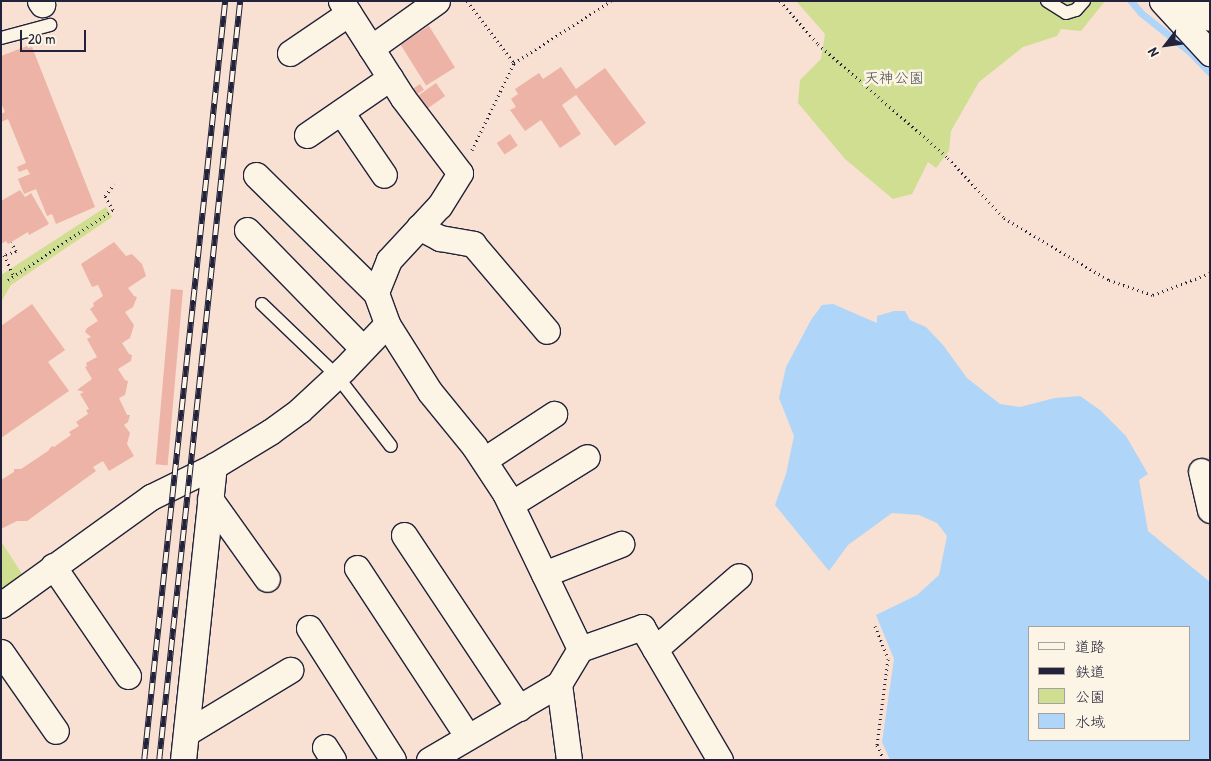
<!DOCTYPE html>
<html>
<head>
<meta charset="utf-8">
<style>
  body { margin:0 }
  #map { position:relative; width:1211px; height:761px; overflow:hidden; background:#f8e1d2; font-family:"Patrick Hand","Klee One",sans-serif }
  div>[style] { position:absolute }
  [style*='--x'] { left:calc(var(--x)*1px); top:calc(var(--y)*1px); width:calc(var(--w)*1px); rotate:calc(var(--a)*1deg) }
  .green>* { inset:0; background:#cfde91 }
  .water>* { inset:0; background:#afd5f9 }
  .stream>* { height:7px; margin:-3.5px; padding:0 3.5px; transform-origin:3.5px; border-radius:3.5px; background:#afd5f9 }
  .building>* { inset:0; background:#edb3a7; transform-origin:0 0 }
  .path>* { height:3px; margin-top:-1.5px; transform-origin:0; background:repeating-linear-gradient(90deg,#22223b 0 1px,transparent 0 5px) }
  .roads { filter:drop-shadow(1px 0 #22223b) drop-shadow(-1px 0 #22223b) drop-shadow(0 1px #22223b) drop-shadow(0 -1px #22223b) }
  .lane>* { height:12px; margin:-6px; padding:0 6px; transform-origin:6px; border-radius:6px; background:#fcf5e5 }
  .street>* { height:25px; margin:-12.5px; padding:0 12.5px; transform-origin:12.5px; border-radius:12.5px; background:#fcf5e5 }
  .rail>* { height:5.5px; margin-top:-2.75px; transform-origin:0; background:repeating-linear-gradient(90deg,#fcf5e5 0 11px,#22223b 0 22px); box-sizing:border-box; border-block:1px solid #22223b }
  span { translate:-50% -50%; white-space:nowrap; text-align:center; line-height:1.15; -webkit-text-stroke:5px #fcf5e5; paint-order:stroke }
  .park-label { font-size:15px; color:#4d5150 }
  .frame { position:absolute; inset:0; border:2px solid #22223b; pointer-events:none }
  .legend { position:absolute; left:1028px; top:626px; width:162px; height:115px; box-sizing:border-box; background:#fcf5e5; border:1px solid #a5a1a1; margin:0; padding:6px 9px; list-style:none; font-size:15px; color:#22223b }
  .legend li { display:flex; align-items:center; gap:10px; height:25px }
  .legend b { width:25px; border:1px solid #a5a1a1 }
  .north { position:absolute; left:1141px; top:20px; width:50px; height:50px; -webkit-text-stroke:4px #fcf5e5; paint-order:stroke; rotate:240deg; font-size:14px; font-weight:700; line-height:20px; text-align:center; color:#22223b }
  .north::after { content:''; display:block; margin:auto; width:18px; height:22px; background:#22223b; clip-path:polygon(50% 0,100% 100%,50% 72%,0 100%) }
  .scale { position:absolute; left:20px; top:30px; width:66px; height:22px; box-sizing:border-box; border:2px solid #22223b; border-top:0; padding-left:6px; font-size:15px; line-height:18px; white-space:nowrap; color:#22223b; -webkit-text-stroke:4px #fcf5e5; paint-order:stroke }
</style>
</head>
<body>
<div id="map">
  <div class="green">
    <div style="clip-path:polygon(796px 1px,1105px 1px,1081px 31px,1061px 29px,1057px 36px,1023px 47px,979px 82px,951px 131px,949px 151px,936px 168px,928px 162px,912px 194px,893px 199px,845px 159px,798px 103px,800px 80px,821px 59px,825px 34px)"></div>
    <div style="clip-path:polygon(106px 207px,112px 217px,11px 285px,1px 302px,1px 275px)"></div>
    <div style="clip-path:polygon(1px 541px,22px 574px,1px 590px)"></div>
  </div>
  <div class="water">
    <div style="clip-path:polygon(evenodd,833px 304px,877px 323px,877px 316px,894px 311px,905px 311px,910px 320px,926px 327px,943px 345px,967px 378px,1000px 404px,1020px 407px,1055px 398px,1080px 396px,1100px 410px,1126px 436px,1148px 474px,1139px 480px,1148px 531px,1210px 582px,1210px 757px,1206px 760px,890px 760px,882px 742px,894px 659px,876px 615px,917px 595px,939px 575px,947px 536px,937px 523px,919px 515px,892px 513px,848px 545px,829px 571px,775px 505px,786px 474px,794px 436px,779px 398px,786px 367px,811px 320px,822px 305px,833px 304px,1030px 627px,1190px 627px,1190px 740px,1030px 740px,1030px 627px)"></div>
  </div>
  <div class="stream">
    <div style="--x:1131;--y:1;--w:16;--a:50"></div>
    <div style="--x:1141;--y:13;--w:61;--a:38.4"></div>
    <div style="--x:1189;--y:51;--w:30;--a:46"></div>
  </div>
  <div class="building">
    <div style="left:429px;top:26px;width:49px;height:34px;rotate:58deg"></div>
    <div style="clip-path:polygon(27px 46px,28px 48px,32px 47px,95px 207px,56px 224px,52px 214px,47px 216px,36px 189px,24px 194px,18px 179px,30px 174px,27px 169px,19px 172px,17px 167px,26px 163px,8px 119px,1px 122px,1px 114px,5px 112px,1px 103px,1px 56px)"></div>
    <div style="clip-path:polygon(561px 67px,576px 89px,605px 68px,646px 123px,615px 146px,576px 95px,562px 105px,581px 134px,560px 148px,541px 120px,525px 131px,510px 110px,516px 107px,511px 99px,518px 94px,515px 89px,539px 73px,543px 79px)"></div>
    <div style="left:436px;top:83px;width:16px;height:29px;rotate:55deg"></div>
    <div style="left:420px;top:84px;width:7px;height:13px;rotate:56deg"></div>
    <div style="left:510px;top:134px;width:14px;height:16px;rotate:56deg"></div>
    <div style="clip-path:polygon(20px 190px,25px 197px,31px 193px,49px 224px,29px 235px,28px 232px,8px 244px,6px 241px,1px 244px,1px 201px)"></div>
    <div style="clip-path:polygon(114px 242px,126px 256px,132px 254px,142px 264px,146px 276px,128px 288px,134px 296px,137px 297px,133px 307px,125px 312px,134px 325px,130px 338px,122px 343px,129px 354px,132px 355px,131px 361px,118px 369px,125px 380px,128px 381px,125px 395px,119px 398px,127px 415px,130px 415px,128px 422px,124px 425px,130px 433px,127px 444px,134px 456px,109px 471px,103px 461px,93px 467px,96px 471px,27px 521px,17px 521px,1px 529px,1px 480px,14px 472px,14px 469px,21px 469px,48px 451px,52px 446px,54px 447px,71px 435px,69px 432px,79px 426px,76px 422px,88px 414px,86px 410px,89px 409px,80px 394px,84px 392px,77px 390px,92px 379px,85px 367px,87px 366px,86px 363px,97px 357px,87px 339px,91px 337px,85px 332px,87px 328px,98px 321px,90px 309px,94px 306px,93px 303px,103px 296px,98px 285px,92px 287px,81px 264px)"></div>
    <div style="left:171px;top:289px;width:12px;height:176px;rotate:5deg"></div>
    <div style="clip-path:polygon(32px 304px,65px 350px,48px 362px,69px 391px,1px 438px,1px 326px)"></div>
  </div>
  <div class="path">
    <div style="--x:467;--y:1;--w:78;--a:52.8"></div>
    <div style="--x:780;--y:1;--w:57;--a:48.5"></div>
    <div style="--x:818;--y:44;--w:173;--a:41.2"></div>
    <div style="--x:948;--y:158;--w:82;--a:47"></div>
    <div style="--x:1004;--y:218;--w:122;--a:30.6"></div>
    <div style="--x:1109;--y:280;--w:46;--a:18.8"></div>
    <div style="--x:1153;--y:295;--w:61;--a:-21.1"></div>
    <div style="--x:472;--y:150;--w:97;--a:-64.2"></div>
    <div style="--x:514;--y:63;--w:115;--a:-32.6"></div>
    <div style="--x:4;--y:255;--w:23;--a:65"></div>
    <div style="--x:1;--y:256;--w:16;--a:-18"></div>
    <div style="--x:16;--y:251;--w:10;--a:-119"></div>
    <div style="--x:8;--y:280;--w:126;--a:-33.7"></div>
    <div style="--x:113;--y:210;--w:16;--a:-120"></div>
    <div style="--x:105;--y:196;--w:15;--a:-53"></div>
    <div style="--x:875;--y:626;--w:35;--a:68"></div>
    <div style="--x:888;--y:659;--w:87;--a:97.3"></div>
    <div style="--x:877;--y:745;--w:17;--a:65"></div>
  </div>
  <div class="roads">
    <div class="lane">
      <div style="--x:1047;--y:1;--w:22;--a:32"></div>
      <div style="--x:1066;--y:13;--w:10;--a:-17"></div>
      <div style="--x:1076;--y:10;--w:12;--a:-48"></div>
      <div style="--x:1;--y:38;--w:51;--a:-14.9"></div>
      <div style="--x:262;--y:304;--w:104;--a:43.8"></div>
      <div style="--x:337;--y:376;--w:88;--a:52.4"></div>
    </div>
    <div class="street">
      <div style="--x:40;--y:1;--w:4;--a:56"></div>
      <div style="--x:341;--y:1;--w:115;--a:57.4"></div>
      <div style="--x:403;--y:98;--w:94;--a:52.8"></div>
      <div style="--x:460;--y:173;--w:39;--a:122"></div>
      <div style="--x:439;--y:206;--w:74;--a:132.8"></div>
      <div style="--x:389;--y:260;--w:35;--a:112"></div>
      <div style="--x:376;--y:293;--w:33;--a:70"></div>
      <div style="--x:387;--y:324;--w:80;--a:57.7"></div>
      <div style="--x:430;--y:392;--w:70;--a:50.8"></div>
      <div style="--x:474;--y:446;--w:56;--a:56.6"></div>
      <div style="--x:505;--y:493;--w:173;--a:64.3"></div>
      <div style="--x:580;--y:649;--w:41;--a:121"></div>
      <div style="--x:559;--y:684;--w:77;--a:82.5"></div>
      <div style="--x:1162;--y:1;--w:71;--a:47.3"></div>
      <div style="--x:1191;--y:1;--w:25;--a:42"></div>
      <div style="--x:371;--y:48;--w:81;--a:-35.5"></div>
      <div style="--x:290;--y:53;--w:71;--a:-34.1"></div>
      <div style="--x:341;--y:112;--w:76;--a:55.7"></div>
      <div style="--x:307;--y:135;--w:101;--a:-34.5"></div>
      <div style="--x:256;--y:175;--w:168;--a:44.5"></div>
      <div style="--x:419;--y:227;--w:24;--a:28"></div>
      <div style="--x:440;--y:238;--w:34;--a:10"></div>
      <div style="--x:473;--y:244;--w:114;--a:49.6"></div>
      <div style="--x:247;--y:230;--w:166;--a:45.7"></div>
      <div style="--x:484;--y:460;--w:84;--a:-33.3"></div>
      <div style="--x:1201;--y:471;--w:40;--a:77"></div>
      <div style="--x:210;--y:499;--w:98;--a:54.5"></div>
      <div style="--x:511;--y:504;--w:89;--a:-31.7"></div>
      <div style="--x:404;--y:535;--w:208;--a:56.4"></div>
      <div style="--x:53;--y:566;--w:133;--a:55.7"></div>
      <div style="--x:357;--y:568;--w:202;--a:56.7"></div>
      <div style="--x:544;--y:574;--w:83;--a:-21.3"></div>
      <div style="--x:1;--y:605;--w:185;--a:-35.8"></div>
      <div style="--x:151;--y:497;--w:70;--a:-26.2"></div>
      <div style="--x:214;--y:466;--w:66;--a:-31.3"></div>
      <div style="--x:270;--y:432;--w:37;--a:-36"></div>
      <div style="--x:300;--y:410;--w:60;--a:-43"></div>
      <div style="--x:344;--y:369;--w:62;--a:-46.3"></div>
      <div style="--x:309;--y:628;--w:156;--a:57.5"></div>
      <div style="--x:580;--y:649;--w:66;--a:-19.5"></div>
      <div style="--x:642;--y:627;--w:154;--a:59.6"></div>
      <div style="--x:655;--y:649;--w:111;--a:-41"></div>
      <div style="--x:1;--y:652;--w:96;--a:55.2"></div>
      <div style="--x:186;--y:733;--w:122;--a:-31.2"></div>
      <div style="--x:325;--y:747;--w:15;--a:58"></div>
      <div style="--x:183;--y:760;--w:296;--a:-84"></div>
      <div style="--x:429;--y:760;--w:151;--a:-30.3"></div>
    </div>
  </div>
  <div class="rail">
    <div style="--x:144;--y:760;--w:763;--a:-83.91"></div>
    <div style="--x:159;--y:760;--w:763;--a:-83.91"></div>
  </div>
  <div class="park-label">
    <span style="left:894px;top:78px">天神公園</span>
  </div>
  <div class="frame"></div>
  <ul class="legend">
  <li><b style="height:6px;background:#fcf5e5"></b>道路</li>
  <li><b style="height:6px;background:#22223b"></b>鉄道</li>
  <li><b style="height:14px;background:#cfde91"></b>公園</li>
  <li><b style="height:14px;background:#afd5f9"></b>水域</li>
  </ul>
  <div class="north">N</div>
  <div class="scale">20 m</div>
</div>
</body>
</html>
